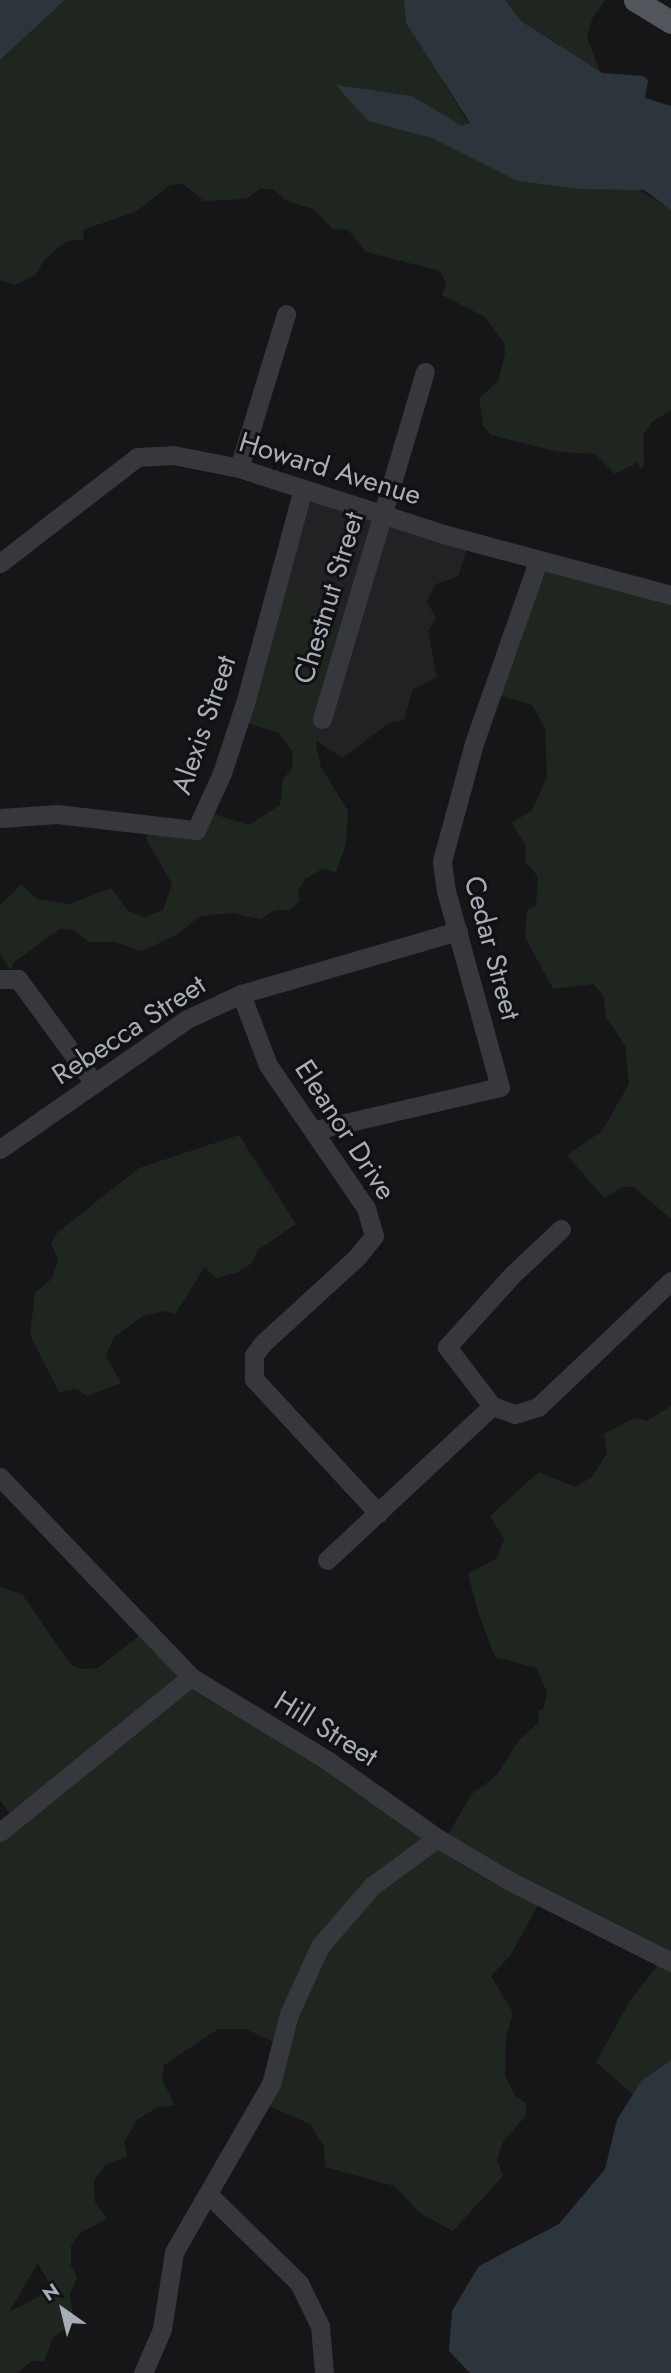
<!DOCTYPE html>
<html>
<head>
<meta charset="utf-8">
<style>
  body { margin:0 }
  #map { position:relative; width:671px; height:2373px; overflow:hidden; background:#161618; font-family:Jost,sans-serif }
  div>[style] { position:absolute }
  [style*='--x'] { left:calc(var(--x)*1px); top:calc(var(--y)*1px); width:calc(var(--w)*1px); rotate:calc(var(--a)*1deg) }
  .built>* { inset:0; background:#222225 }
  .green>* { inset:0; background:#1e261f }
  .water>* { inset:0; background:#2c353c }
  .minor>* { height:19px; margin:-9.5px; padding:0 9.5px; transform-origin:9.5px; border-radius:9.5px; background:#37383d }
  .major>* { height:23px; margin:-11.5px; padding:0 11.5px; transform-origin:11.5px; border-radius:11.5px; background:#53555c }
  span { translate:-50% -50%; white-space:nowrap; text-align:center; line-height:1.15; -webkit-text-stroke:6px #111113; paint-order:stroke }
  .street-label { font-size:28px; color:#a8adb8 }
  .north { position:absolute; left:28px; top:2275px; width:70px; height:70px; -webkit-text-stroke:5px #111113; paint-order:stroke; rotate:326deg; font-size:19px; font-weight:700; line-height:28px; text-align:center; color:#a8adb8 }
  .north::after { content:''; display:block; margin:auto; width:24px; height:32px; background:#a8adb8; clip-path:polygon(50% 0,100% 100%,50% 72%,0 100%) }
</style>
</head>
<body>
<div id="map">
  <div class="built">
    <div style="clip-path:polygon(303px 488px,469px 542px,458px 577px,436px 584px,427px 601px,436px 619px,428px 631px,437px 677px,413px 689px,404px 720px,389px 723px,342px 758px,317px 741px,339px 630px,282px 577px)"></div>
  </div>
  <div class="green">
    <div style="clip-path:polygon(65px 0,404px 0,407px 23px,483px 147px,607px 171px,671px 209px,671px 410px,652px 422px,643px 435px,644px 466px,640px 469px,638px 462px,615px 474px,595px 454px,559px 452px,491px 435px,483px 426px,479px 398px,498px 381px,505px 353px,504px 343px,485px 317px,442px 295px,446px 283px,440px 271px,366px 252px,348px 230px,333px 229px,313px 209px,285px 200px,273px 189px,260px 189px,246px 199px,204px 201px,183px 184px,170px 185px,137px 211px,83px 230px,84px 239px,66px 242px,46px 258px,35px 275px,15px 285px,0 280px,0 60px)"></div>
    <div style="clip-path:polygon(504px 0,605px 0,592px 19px,587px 38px,600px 71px,521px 21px)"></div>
    <div style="clip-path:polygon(538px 561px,671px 594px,671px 1219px,634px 1187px,623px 1187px,604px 1198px,567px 1155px,602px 1131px,629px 1084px,625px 1045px,606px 1017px,604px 996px,593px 984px,553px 989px,525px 937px,527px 910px,536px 905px,538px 877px,525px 861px,526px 846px,512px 823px,532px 810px,547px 777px,545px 728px,532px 705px,494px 694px)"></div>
    <div style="clip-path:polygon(282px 577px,339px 630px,316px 745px,321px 767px,348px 811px,346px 844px,336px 872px,322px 869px,305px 879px,298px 891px,300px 901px,289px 910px,275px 910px,260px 919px,232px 913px,200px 916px,178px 934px,142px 951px,115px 942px,89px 942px,73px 930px,60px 929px,14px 962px,11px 971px,0 954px,0 905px,21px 885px,37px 899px,69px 904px,111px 888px,128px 911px,144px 917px,163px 910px,172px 884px,146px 839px,149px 826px,201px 838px,213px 814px,249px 825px,280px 805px,283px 779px,293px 767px,292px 751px,279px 733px,241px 721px)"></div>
    <div style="clip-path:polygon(239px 1135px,296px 1224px,258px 1250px,251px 1264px,236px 1273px,216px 1278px,205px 1267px,175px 1314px,164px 1311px,143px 1316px,114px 1337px,106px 1355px,121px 1383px,87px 1396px,76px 1389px,59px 1392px,30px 1335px,35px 1292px,52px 1279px,58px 1260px,51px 1243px,57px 1233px,139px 1168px)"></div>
    <div style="clip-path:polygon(evenodd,671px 1406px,671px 2073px,632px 2094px,596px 2062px,631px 1999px,659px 1964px,542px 1898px,510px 1956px,491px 1976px,513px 2013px,506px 2038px,505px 2075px,515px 2096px,526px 2103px,526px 2115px,503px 2142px,497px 2160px,503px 2176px,453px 2231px,420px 2213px,394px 2186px,325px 2167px,324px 2146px,310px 2124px,267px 2105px,282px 2045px,245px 2029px,218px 2029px,164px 2065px,162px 2080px,175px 2105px,158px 2107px,138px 2119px,124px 2142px,127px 2156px,106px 2165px,94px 2181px,95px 2202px,107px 2219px,80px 2233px,71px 2245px,71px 2266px,77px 2277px,70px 2294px,74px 2322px,53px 2338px,44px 2361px,31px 2361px,18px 2373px,0 2373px,0 1831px,14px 1820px,0 1800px,0 1587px,22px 1594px,71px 1665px,82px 1669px,98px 1668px,146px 1630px,184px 1668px,445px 1839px,472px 1794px,497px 1775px,519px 1740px,539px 1722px,538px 1710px,543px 1710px,547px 1692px,536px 1668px,495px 1657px,478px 1612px,468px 1574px,497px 1558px,504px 1539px,490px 1516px,539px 1472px,575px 1487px,592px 1477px,607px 1453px,604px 1434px,634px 1418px,647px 1421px,671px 1406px,37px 2262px,53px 2289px,9px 2312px,36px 2266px,37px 2262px)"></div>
  </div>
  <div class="water">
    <div style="clip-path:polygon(0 0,65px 0,0 60px)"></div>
    <div style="clip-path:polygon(404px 0,505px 0,521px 21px,603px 73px,643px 76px,648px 80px,645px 98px,671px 106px,671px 210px,644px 190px,581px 189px,518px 181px,432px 138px,368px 121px,336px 85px,412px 96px,462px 126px,470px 123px,406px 23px)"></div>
    <div style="clip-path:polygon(671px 2060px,671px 2373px,470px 2373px,449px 2351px,452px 2311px,479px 2266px,559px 2224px,605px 2169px,617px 2120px,641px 2081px)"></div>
  </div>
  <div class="minor">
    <div style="--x:239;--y:468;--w:161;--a:-73"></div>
    <div style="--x:0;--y:563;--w:173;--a:-37.7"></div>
    <div style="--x:137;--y:457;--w:36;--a:-3"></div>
    <div style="--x:173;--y:455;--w:67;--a:11.1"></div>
    <div style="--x:239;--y:468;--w:214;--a:17.9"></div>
    <div style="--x:443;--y:534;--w:236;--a:15"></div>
    <div style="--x:322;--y:719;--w:362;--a:-73.5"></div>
    <div style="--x:1;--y:818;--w:56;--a:-4.1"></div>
    <div style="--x:57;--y:814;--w:140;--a:6.6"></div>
    <div style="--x:196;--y:830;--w:63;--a:-65.5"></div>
    <div style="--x:222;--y:773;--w:77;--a:-71.8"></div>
    <div style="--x:246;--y:700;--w:219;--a:-74.9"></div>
    <div style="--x:0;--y:979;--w:18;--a:0"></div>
    <div style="--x:18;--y:979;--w:129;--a:53.8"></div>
    <div style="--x:241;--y:994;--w:76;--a:69.2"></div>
    <div style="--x:268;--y:1065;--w:173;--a:55.6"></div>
    <div style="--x:366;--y:1208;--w:29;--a:74"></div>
    <div style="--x:374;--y:1236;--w:27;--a:129"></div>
    <div style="--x:357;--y:1257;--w:127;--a:137.5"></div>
    <div style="--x:263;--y:1343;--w:15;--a:127"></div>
    <div style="--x:254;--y:1355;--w:24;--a:90"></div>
    <div style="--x:254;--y:1379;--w:183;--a:47.2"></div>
    <div style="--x:315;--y:1130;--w:190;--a:-13.1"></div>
    <div style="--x:500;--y:1087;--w:203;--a:-105.4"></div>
    <div style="--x:446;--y:891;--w:30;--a:-98"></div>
    <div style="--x:442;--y:861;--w:122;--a:-74.8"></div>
    <div style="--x:474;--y:743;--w:193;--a:-70.6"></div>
    <div style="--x:0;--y:1149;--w:228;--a:-34.8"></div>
    <div style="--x:187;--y:1019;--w:60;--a:-24.8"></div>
    <div style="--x:241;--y:994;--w:226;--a:-16.2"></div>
    <div style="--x:561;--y:1229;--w:67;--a:136.8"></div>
    <div style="--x:512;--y:1275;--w:97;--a:132.1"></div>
    <div style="--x:447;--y:1347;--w:74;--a:52.7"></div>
    <div style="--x:492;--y:1406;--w:24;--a:19"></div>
    <div style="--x:515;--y:1414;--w:24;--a:-17"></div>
    <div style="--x:538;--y:1407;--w:183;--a:-43.5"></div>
    <div style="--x:0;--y:1477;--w:277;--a:46.3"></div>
    <div style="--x:191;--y:1677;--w:159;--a:31.4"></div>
    <div style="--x:327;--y:1760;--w:135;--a:35.3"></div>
    <div style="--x:437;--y:1838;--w:85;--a:30.5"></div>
    <div style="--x:510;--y:1881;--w:180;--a:26.7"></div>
    <div style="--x:327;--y:1560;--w:226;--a:-43"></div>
    <div style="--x:0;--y:1832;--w:246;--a:-39.1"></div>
    <div style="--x:208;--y:2194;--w:127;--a:44.4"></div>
    <div style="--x:299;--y:2283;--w:48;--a:64"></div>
    <div style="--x:320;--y:2326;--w:47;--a:85.1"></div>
    <div style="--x:143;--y:2373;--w:48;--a:-66.6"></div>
    <div style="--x:162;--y:2329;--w:78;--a:-81.1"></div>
    <div style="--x:174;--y:2252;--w:194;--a:-60"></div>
    <div style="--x:271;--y:2084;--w:72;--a:-75.6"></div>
    <div style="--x:289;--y:2014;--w:75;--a:-65.5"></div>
    <div style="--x:320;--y:1946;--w:79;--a:-49.1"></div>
    <div style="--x:372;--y:1886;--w:81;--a:-36.4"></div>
  </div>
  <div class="major">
    <div style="--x:635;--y:0;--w:42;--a:31.4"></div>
  </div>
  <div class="street-label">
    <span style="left:330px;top:469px;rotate:17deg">Howard Avenue</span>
    <span style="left:329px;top:598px;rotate:-73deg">Chestnut Street</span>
    <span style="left:204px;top:725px;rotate:-71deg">Alexis Street</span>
    <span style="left:492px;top:948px;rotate:75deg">Cedar Street</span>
    <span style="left:129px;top:1030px;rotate:-33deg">Rebecca Street</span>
    <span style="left:345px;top:1130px;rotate:57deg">Eleanor Drive</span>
    <span style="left:326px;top:1729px;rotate:32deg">Hill Street</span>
  </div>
  <div class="north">N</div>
</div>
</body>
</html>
